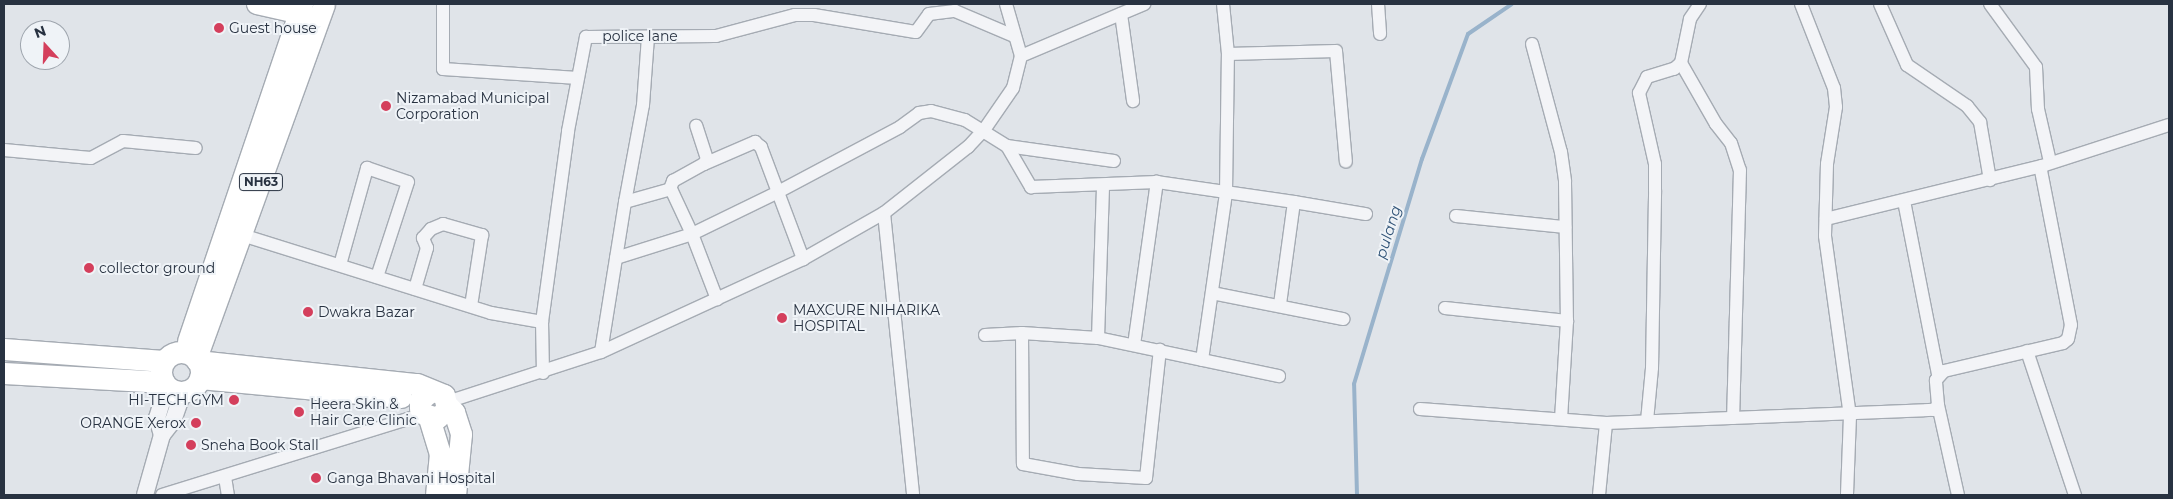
<!DOCTYPE html>
<html>
<head>
<meta charset="utf-8">
<style>
  body { margin:0 }
  #map { position:relative; width:2173px; height:499px; overflow:hidden; background:#e0e4e9; font-family:Montserrat,sans-serif }
  div>[style] { position:absolute }
  [style*='--x'] { left:calc(var(--x)*1px); top:calc(var(--y)*1px); width:calc(var(--w)*1px); rotate:calc(var(--a)*1deg) }
  .stream>* { height:4px; margin:-2px; padding:0 2px; transform-origin:2px; border-radius:2px; background:#99b3cb }
  .roads { filter:drop-shadow(1px 0 #a5abb3) drop-shadow(-1px 0 #a5abb3) drop-shadow(0 1px #a5abb3) drop-shadow(0 -1px #a5abb3) }
  .minor>* { height:12px; margin:-6px; padding:0 6px; transform-origin:6px; border-radius:6px; background:#f3f4f7 }
  .tertiary>* { height:16px; margin:-8px; padding:0 8px; transform-origin:8px; border-radius:8px; background:#f3f4f7 }
  .secondary>* { height:19px; margin:-9.5px; padding:0 9.5px; transform-origin:9.5px; border-radius:9.5px; background:#fff }
  .primary>* { height:21px; margin:-10.5px; padding:0 10.5px; transform-origin:10.5px; border-radius:10.5px; background:#fff }
  .trunk>* { height:21px; margin:-10.5px; padding:0 10.5px; transform-origin:10.5px; border-radius:10.5px; background:#fff }
  .trunk>.ring { margin:-10.5px; padding:0; box-sizing:content-box; background:none; border:21px solid #fff; border-radius:50% }
  .dots>* { width:14px; height:14px; translate:-50% -50%; box-sizing:border-box; border:2px solid #eff3f7; border-radius:50% }
  span { translate:-50% -50%; white-space:nowrap; text-align:center; line-height:1.15; -webkit-text-stroke:4px #eff3f7; paint-order:stroke }
  .shield-label span { padding:1px 4px; background:#eff3f7; border:1px solid; border-radius:4px; -webkit-text-stroke-width:0 }
  .shield-label { font-size:12px; color:#283241; font-weight:700 }
  .poi-label { font-size:14px; color:#283241 }
  .left { translate:0 -50%; text-align:left }
  .right { translate:-100% -50%; text-align:right }
  .street-label { font-size:14px; color:#283241 }
  .water-label { font-size:15px; color:#305377; font-style:italic }
  .frame { position:absolute; inset:0; border:5px solid #283241; pointer-events:none }
  .north { position:absolute; left:20px; top:20px; width:50px; height:50px; box-sizing:border-box; background:#eff3f7; border:1px solid #9fa6ae; border-radius:50%; rotate:340deg; font-size:14px; font-weight:700; line-height:20px; text-align:center; color:#283241 }
  .north::after { content:''; display:block; margin:auto; width:18px; height:22px; background:#d43f5c; clip-path:polygon(50% 0,100% 100%,50% 72%,0 100%) }
</style>
</head>
<body>
<div id="map">
  <div class="stream">
    <div style="--x:1357;--y:495;--w:111;--a:-91.5"></div>
    <div style="--x:1354;--y:384;--w:235;--a:-73.2"></div>
    <div style="--x:1422;--y:159;--w:133;--a:-69.8"></div>
    <div style="--x:1468;--y:34;--w:53;--a:-34.3"></div>
  </div>
  <div class="roads">
    <div class="minor">
      <div style="--x:443;--y:4;--w:65;--a:90"></div>
      <div style="--x:443;--y:69;--w:135;--a:3.8"></div>
      <div style="--x:1006;--y:4;--w:54;--a:73.9"></div>
      <div style="--x:1021;--y:56;--w:134;--a:-22.9"></div>
      <div style="--x:1378;--y:4;--w:30;--a:86"></div>
      <div style="--x:1700;--y:4;--w:18;--a:124"></div>
      <div style="--x:1690;--y:19;--w:45;--a:101.6"></div>
      <div style="--x:1681;--y:63;--w:70;--a:60.2"></div>
      <div style="--x:1716;--y:124;--w:24;--a:52"></div>
      <div style="--x:1731;--y:143;--w:28;--a:72"></div>
      <div style="--x:1740;--y:170;--w:248;--a:91.6"></div>
      <div style="--x:1801;--y:4;--w:90;--a:68.6"></div>
      <div style="--x:1834;--y:88;--w:19;--a:84"></div>
      <div style="--x:1836;--y:107;--w:58;--a:99"></div>
      <div style="--x:1827;--y:164;--w:72;--a:91.6"></div>
      <div style="--x:1825;--y:236;--w:182;--a:82.1"></div>
      <div style="--x:1850;--y:416;--w:79;--a:92.2"></div>
      <div style="--x:1880;--y:4;--w:67;--a:66.1"></div>
      <div style="--x:1907;--y:65;--w:73;--a:34.3"></div>
      <div style="--x:1967;--y:106;--w:21;--a:51"></div>
      <div style="--x:1980;--y:122;--w:59;--a:80.2"></div>
      <div style="--x:1990;--y:4;--w:78;--a:53.9"></div>
      <div style="--x:2036;--y:67;--w:42;--a:87.3"></div>
      <div style="--x:2038;--y:109;--w:54;--a:77.2"></div>
      <div style="--x:1121;--y:14;--w:88;--a:82.1"></div>
      <div style="--x:648;--y:37;--w:68;--a:94.2"></div>
      <div style="--x:643;--y:105;--w:99;--a:100.5"></div>
      <div style="--x:625;--y:202;--w:48;--a:-15.8"></div>
      <div style="--x:671;--y:189;--w:50;--a:65"></div>
      <div style="--x:692;--y:234;--w:96;--a:-26"></div>
      <div style="--x:778;--y:192;--w:138;--a:-28"></div>
      <div style="--x:900;--y:127;--w:24;--a:-36"></div>
      <div style="--x:919;--y:113;--w:12;--a:-9"></div>
      <div style="--x:931;--y:111;--w:35;--a:15"></div>
      <div style="--x:965;--y:120;--w:49;--a:31.8"></div>
      <div style="--x:1007;--y:146;--w:48;--a:59.7"></div>
      <div style="--x:1031;--y:187;--w:126;--a:-2.3"></div>
      <div style="--x:1157;--y:182;--w:138;--a:8.3"></div>
      <div style="--x:1294;--y:202;--w:103;--a:97.8"></div>
      <div style="--x:1532;--y:44;--w:112;--a:75"></div>
      <div style="--x:1561;--y:152;--w:30;--a:82"></div>
      <div style="--x:1565;--y:182;--w:139;--a:89.2"></div>
      <div style="--x:1567;--y:321;--w:98;--a:93.5"></div>
      <div style="--x:1228;--y:54;--w:108;--a:-1.6"></div>
      <div style="--x:1336;--y:51;--w:111;--a:84.9"></div>
      <div style="--x:1007;--y:146;--w:108;--a:8"></div>
      <div style="--x:4;--y:150;--w:87;--a:5.3"></div>
      <div style="--x:91;--y:158;--w:36;--a:-28"></div>
      <div style="--x:123;--y:141;--w:73;--a:5.5"></div>
      <div style="--x:704;--y:164;--w:56;--a:-23.3"></div>
      <div style="--x:755;--y:142;--w:8;--a:40"></div>
      <div style="--x:761;--y:147;--w:120;--a:69.4"></div>
      <div style="--x:670;--y:189;--w:9;--a:-69"></div>
      <div style="--x:673;--y:181;--w:35;--a:-29"></div>
      <div style="--x:704;--y:164;--w:6;--a:-59"></div>
      <div style="--x:707;--y:159;--w:35;--a:-108"></div>
      <div style="--x:1904;--y:201;--w:177;--a:78.9"></div>
      <div style="--x:1294;--y:202;--w:73;--a:9.5"></div>
      <div style="--x:884;--y:213;--w:283;--a:84.1"></div>
      <div style="--x:1456;--y:216;--w:110;--a:5.8"></div>
      <div style="--x:1826;--y:219;--w:222;--a:-13.8"></div>
      <div style="--x:242;--y:235;--w:261;--a:17.4"></div>
      <div style="--x:491;--y:313;--w:52;--a:10"></div>
      <div style="--x:616;--y:258;--w:80;--a:-17.5"></div>
      <div style="--x:692;--y:234;--w:70;--a:69"></div>
      <div style="--x:340;--y:265;--w:101;--a:-74.4"></div>
      <div style="--x:367;--y:168;--w:43;--a:18.9"></div>
      <div style="--x:408;--y:182;--w:100;--a:108.1"></div>
      <div style="--x:415;--y:289;--w:43;--a:-73.7"></div>
      <div style="--x:427;--y:248;--w:11;--a:-112"></div>
      <div style="--x:423;--y:238;--w:12;--a:-48"></div>
      <div style="--x:431;--y:229;--w:13;--a:-23"></div>
      <div style="--x:443;--y:224;--w:41;--a:15.8"></div>
      <div style="--x:482;--y:235;--w:72;--a:98.8"></div>
      <div style="--x:1212;--y:293;--w:134;--a:11.2"></div>
      <div style="--x:1445;--y:308;--w:123;--a:6.1"></div>
      <div style="--x:1022;--y:333;--w:131;--a:89.6"></div>
      <div style="--x:1023;--y:464;--w:56;--a:10.3"></div>
      <div style="--x:1078;--y:474;--w:68;--a:3.4"></div>
      <div style="--x:1146;--y:478;--w:129;--a:-83.8"></div>
      <div style="--x:985;--y:335;--w:37;--a:-3"></div>
      <div style="--x:1022;--y:333;--w:76;--a:3.8"></div>
      <div style="--x:1098;--y:338;--w:185;--a:11.9"></div>
      <div style="--x:1098;--y:338;--w:153;--a:-88.1"></div>
      <div style="--x:1134;--y:345;--w:165;--a:-82"></div>
      <div style="--x:2027;--y:351;--w:152;--a:71.6"></div>
      <div style="--x:601;--y:352;--w:152;--a:-80.9"></div>
      <div style="--x:1202;--y:360;--w:169;--a:-81.8"></div>
      <div style="--x:1226;--y:193;--w:139;--a:-89.2"></div>
      <div style="--x:1228;--y:54;--w:50;--a:-95.7"></div>
      <div style="--x:543;--y:373;--w:51;--a:-91.1"></div>
      <div style="--x:542;--y:322;--w:193;--a:-82.2"></div>
      <div style="--x:568;--y:131;--w:96;--a:-79.2"></div>
      <div style="--x:586;--y:37;--w:130;--a:-0.4"></div>
      <div style="--x:716;--y:36;--w:82;--a:-14.9"></div>
      <div style="--x:795;--y:15;--w:19;--a:0"></div>
      <div style="--x:814;--y:15;--w:103;--a:9.5"></div>
      <div style="--x:916;--y:32;--w:22;--a:-54"></div>
      <div style="--x:929;--y:14;--w:26;--a:-7"></div>
      <div style="--x:955;--y:11;--w:64;--a:23"></div>
      <div style="--x:447;--y:402;--w:162;--a:-18"></div>
      <div style="--x:601;--y:352;--w:222;--a:-24.7"></div>
      <div style="--x:803;--y:259;--w:93;--a:-29.6"></div>
      <div style="--x:884;--y:213;--w:107;--a:-38.2"></div>
      <div style="--x:968;--y:147;--w:23;--a:-47"></div>
      <div style="--x:984;--y:130;--w:51;--a:-55.4"></div>
      <div style="--x:1013;--y:88;--w:33;--a:-76"></div>
      <div style="--x:1938;--y:405;--w:92;--a:77.5"></div>
      <div style="--x:1420;--y:409;--w:187;--a:4.3"></div>
      <div style="--x:1606;--y:423;--w:328;--a:-2.3"></div>
      <div style="--x:1934;--y:410;--w:6;--a:-51"></div>
      <div style="--x:1938;--y:405;--w:25;--a:-95"></div>
      <div style="--x:1936;--y:380;--w:12;--a:-48"></div>
      <div style="--x:1944;--y:371;--w:122;--a:-13.2"></div>
      <div style="--x:2063;--y:343;--w:6;--a:-39"></div>
      <div style="--x:2068;--y:339;--w:14;--a:-78"></div>
      <div style="--x:2071;--y:325;--w:157;--a:-101"></div>
      <div style="--x:2041;--y:171;--w:5;--a:-79"></div>
      <div style="--x:2042;--y:166;--w:133;--a:-17.9"></div>
      <div style="--x:1647;--y:421;--w:53;--a:-84.6"></div>
      <div style="--x:1652;--y:368;--w:178;--a:-89"></div>
      <div style="--x:1655;--y:190;--w:26;--a:-90"></div>
      <div style="--x:1655;--y:164;--w:73;--a:-102.7"></div>
      <div style="--x:1639;--y:93;--w:18;--a:-63"></div>
      <div style="--x:1647;--y:77;--w:28;--a:-17"></div>
      <div style="--x:1674;--y:69;--w:9;--a:-41"></div>
      <div style="--x:225;--y:477;--w:18;--a:81"></div>
      <div style="--x:162;--y:495;--w:274;--a:-17.2"></div>
      <div style="--x:1599;--y:495;--w:72;--a:-84.4"></div>
    </div>
    <div class="tertiary">
      <div style="--x:162;--y:435;--w:18;--a:-106"></div>
      <div style="--x:157;--y:418;--w:34;--a:-73"></div>
      <div style="--x:145;--y:495;--w:62;--a:-74.2"></div>
      <div style="--x:162;--y:435;--w:18;--a:-52"></div>
      <div style="--x:173;--y:421;--w:31;--a:-71"></div>
    </div>
    <div class="secondary">
      <div style="--x:256;--y:4;--w:58;--a:12.8"></div>
    </div>
    <div class="primary">
      <div style="--x:197;--y:361;--w:221;--a:6"></div>
      <div style="--x:417;--y:384;--w:29;--a:22"></div>
      <div style="--x:444;--y:395;--w:14;--a:78"></div>
      <div style="--x:447;--y:409;--w:13;--a:138"></div>
      <div style="--x:437;--y:418;--w:14;--a:-163"></div>
      <div style="--x:424;--y:414;--w:7;--a:-124"></div>
      <div style="--x:420;--y:408;--w:8;--a:-90"></div>
      <div style="--x:420;--y:400;--w:14;--a:-39"></div>
      <div style="--x:200;--y:378;--w:202;--a:5.4"></div>
      <div style="--x:447;--y:405;--w:10;--a:45"></div>
      <div style="--x:454;--y:412;--w:23;--a:72"></div>
      <div style="--x:461;--y:434;--w:61;--a:95.6"></div>
      <div style="--x:429;--y:418;--w:37;--a:73"></div>
      <div style="--x:440;--y:453;--w:42;--a:95.4"></div>
    </div>
    <div class="trunk">
      <div style="--x:188;--y:341;--w:356;--a:-71.3"></div>
      <div style="--x:4;--y:349;--w:160;--a:4.3"></div>
      <div class="ring" style="left:161px;top:352px;width:19px;height:19px"></div>
      <div style="--x:196;--y:358;--w:376;--a:-70.1"></div>
      <div style="--x:4;--y:373;--w:160;--a:3.2"></div>
    </div>
  </div>
  <div class="dots">
    <div style="left:219px;top:28px;background:#d43f5c"></div>
    <div style="left:386px;top:106px;background:#d43f5c"></div>
    <div style="left:89px;top:268px;background:#d43f5c"></div>
    <div style="left:308px;top:312px;background:#d43f5c"></div>
    <div style="left:782px;top:318px;background:#d43f5c"></div>
    <div style="left:234px;top:400px;background:#d43f5c"></div>
    <div style="left:299px;top:412px;background:#d43f5c"></div>
    <div style="left:196px;top:423px;background:#d43f5c"></div>
    <div style="left:191px;top:445px;background:#d43f5c"></div>
    <div style="left:316px;top:478px;background:#d43f5c"></div>
  </div>
  <div class="shield-label">
    <span style="left:261px;top:182px">NH63</span>
  </div>
  <div class="poi-label">
    <span class="left" style="left:229px;top:28px">Guest house</span>
    <span class="left" style="left:396px;top:106px">Nizamabad Municipal<br>Corporation</span>
    <span class="left" style="left:99px;top:268px">collector ground</span>
    <span class="left" style="left:793px;top:318px">MAXCURE NIHARIKA<br>HOSPITAL</span>
    <span class="left" style="left:318px;top:312px">Dwakra Bazar</span>
    <span class="right" style="left:224px;top:400px">HI-TECH GYM</span>
    <span class="left" style="left:310px;top:412px">Heera Skin &amp;<br>Hair Care Clinic</span>
    <span class="right" style="left:186px;top:423px">ORANGE Xerox</span>
    <span class="left" style="left:201px;top:445px">Sneha Book Stall</span>
    <span class="left" style="left:327px;top:478px">Ganga Bhavani Hospital</span>
  </div>
  <div class="street-label">
    <span style="left:640px;top:36px">police lane</span>
  </div>
  <div class="water-label">
    <span style="left:1388px;top:232px;rotate:-73deg">pulang</span>
  </div>
  <div class="frame"></div>
  <div class="north">N</div>
</div>
</body>
</html>
